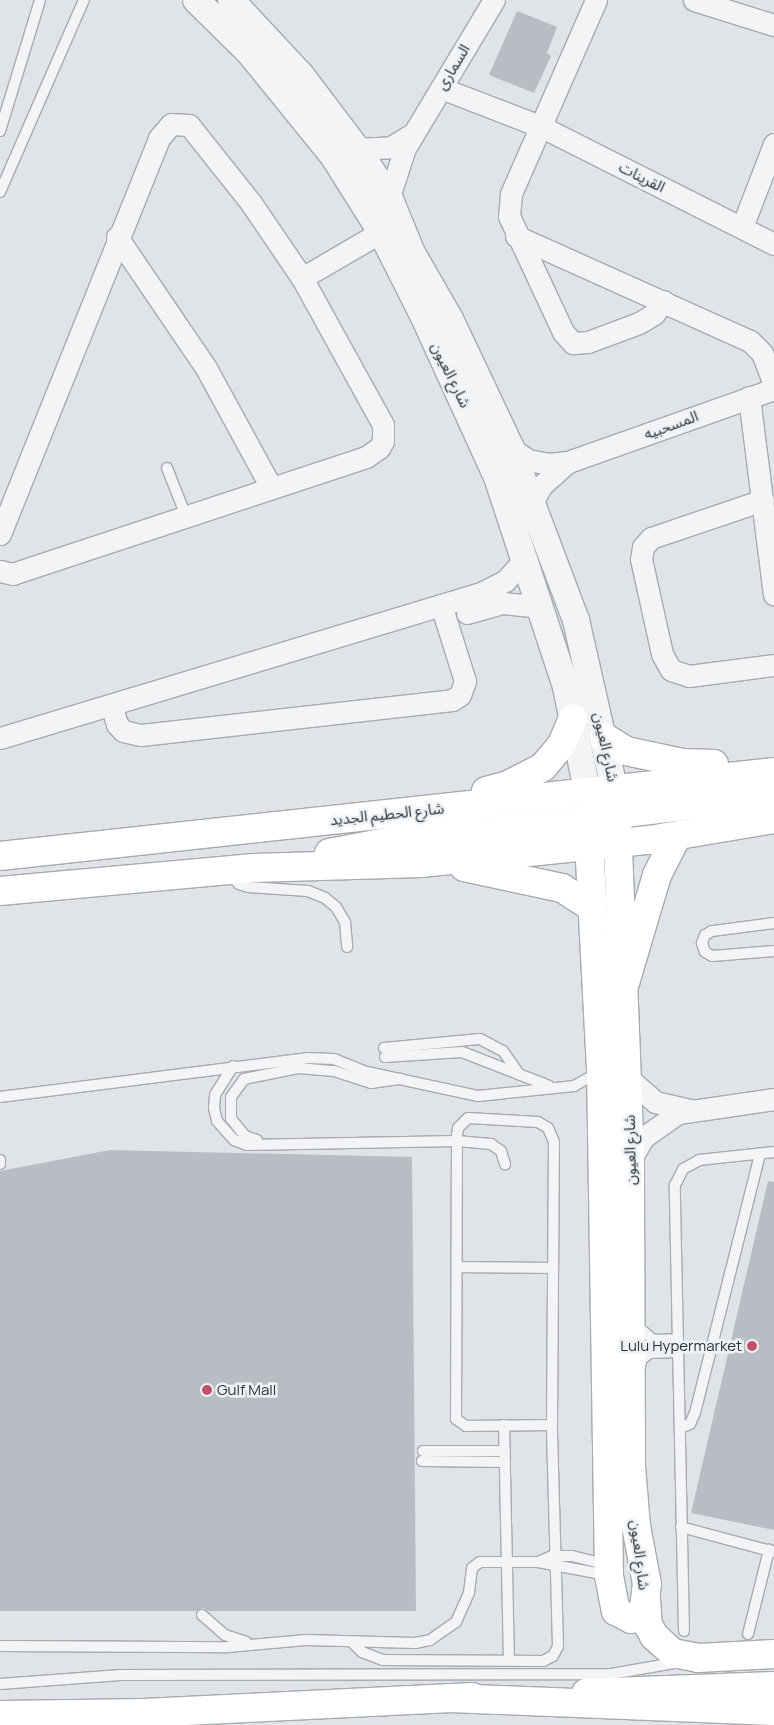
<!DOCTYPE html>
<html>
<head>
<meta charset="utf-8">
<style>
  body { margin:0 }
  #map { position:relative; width:774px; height:1725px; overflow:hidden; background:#e0e3e7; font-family:Manrope,"Noto Sans Arabic",sans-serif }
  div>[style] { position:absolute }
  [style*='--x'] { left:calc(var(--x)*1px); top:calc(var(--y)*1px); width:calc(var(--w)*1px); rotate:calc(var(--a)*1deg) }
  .building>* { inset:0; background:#b8bdc4 }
  .roads { filter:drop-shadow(1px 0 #a6aab1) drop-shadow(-1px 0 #a6aab1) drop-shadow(0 1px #a6aab1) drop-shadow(0 -1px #a6aab1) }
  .service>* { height:10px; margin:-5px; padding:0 5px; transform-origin:5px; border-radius:5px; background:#f2f4f6 }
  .minor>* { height:21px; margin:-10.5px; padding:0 10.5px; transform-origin:10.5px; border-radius:10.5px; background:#f2f4f6 }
  .tertiary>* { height:26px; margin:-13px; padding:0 13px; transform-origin:13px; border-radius:13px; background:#f2f4f6 }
  .secondary>* { height:28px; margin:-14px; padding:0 14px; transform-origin:14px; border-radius:14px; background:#fff }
  .primary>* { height:28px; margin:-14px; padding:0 14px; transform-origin:14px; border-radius:14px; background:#fff }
  .trunk>* { height:28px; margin:-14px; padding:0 14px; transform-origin:14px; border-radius:14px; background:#fff }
  .motorway>* { height:28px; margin:-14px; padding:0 14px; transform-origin:14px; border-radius:14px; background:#fff }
  .dots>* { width:14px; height:14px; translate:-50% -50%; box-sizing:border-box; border:2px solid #eff2f5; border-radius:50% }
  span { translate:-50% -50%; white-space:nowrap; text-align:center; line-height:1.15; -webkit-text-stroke:5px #eff2f5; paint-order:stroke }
  .street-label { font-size:15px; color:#2a323d }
  .poi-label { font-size:15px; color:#2a323d }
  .right { translate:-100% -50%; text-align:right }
  .left { translate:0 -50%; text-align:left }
</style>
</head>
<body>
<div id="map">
  <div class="building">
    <div style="clip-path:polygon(517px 11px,557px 27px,547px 53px,551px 56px,534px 93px,489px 75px)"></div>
    <div style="clip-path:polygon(110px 1150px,412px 1157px,416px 1611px,208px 1611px,203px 1608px,196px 1611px,0 1611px,0 1171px)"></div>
    <div style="clip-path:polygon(768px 1181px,774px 1182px,774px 1530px,691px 1513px)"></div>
  </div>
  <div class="roads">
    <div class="service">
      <div style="--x:0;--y:131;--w:137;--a:-73"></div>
      <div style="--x:0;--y:192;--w:210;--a:-66.4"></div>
      <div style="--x:167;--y:468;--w:52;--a:68.4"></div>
      <div style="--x:229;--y:874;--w:14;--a:45"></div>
      <div style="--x:239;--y:884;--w:9;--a:18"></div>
      <div style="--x:248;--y:887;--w:60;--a:3.8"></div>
      <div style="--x:308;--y:891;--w:18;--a:22"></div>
      <div style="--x:325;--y:898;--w:14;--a:39"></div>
      <div style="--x:336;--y:907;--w:17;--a:59"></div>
      <div style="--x:345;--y:922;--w:25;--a:85"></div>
      <div style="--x:774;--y:923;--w:63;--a:172.6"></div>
      <div style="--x:712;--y:931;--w:8;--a:150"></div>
      <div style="--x:705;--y:935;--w:9;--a:111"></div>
      <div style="--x:702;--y:943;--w:9;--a:72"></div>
      <div style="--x:705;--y:952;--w:8;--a:30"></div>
      <div style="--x:712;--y:956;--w:62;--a:-4.6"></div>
      <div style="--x:384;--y:1048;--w:96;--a:-5.4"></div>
      <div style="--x:480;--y:1039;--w:26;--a:28"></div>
      <div style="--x:503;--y:1051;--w:29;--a:55"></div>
      <div style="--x:385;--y:1057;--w:77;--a:-3.7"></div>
      <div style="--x:462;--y:1052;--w:93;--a:21.3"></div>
      <div style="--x:233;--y:1066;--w:34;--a:122"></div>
      <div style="--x:215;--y:1095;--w:13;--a:94"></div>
      <div style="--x:214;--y:1108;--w:13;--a:77"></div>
      <div style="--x:217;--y:1121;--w:25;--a:48"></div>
      <div style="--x:234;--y:1140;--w:14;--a:21"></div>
      <div style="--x:247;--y:1145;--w:210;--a:-1.1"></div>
      <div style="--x:457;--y:1141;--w:34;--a:5"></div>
      <div style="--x:491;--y:1144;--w:12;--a:35"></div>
      <div style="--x:501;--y:1151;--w:14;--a:73"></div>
      <div style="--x:0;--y:1097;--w:309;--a:-7.2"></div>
      <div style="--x:307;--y:1058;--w:27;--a:2"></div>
      <div style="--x:334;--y:1059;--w:35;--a:22"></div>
      <div style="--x:367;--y:1072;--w:114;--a:12.2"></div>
      <div style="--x:478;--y:1096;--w:97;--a:-5.9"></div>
      <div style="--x:574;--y:1086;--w:26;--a:-29"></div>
      <div style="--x:257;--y:1140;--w:13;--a:-162"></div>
      <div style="--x:245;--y:1136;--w:22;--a:-129"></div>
      <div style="--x:231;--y:1119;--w:22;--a:-90"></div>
      <div style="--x:231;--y:1097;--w:22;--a:-54"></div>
      <div style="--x:244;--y:1079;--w:55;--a:-11.5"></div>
      <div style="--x:298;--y:1068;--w:36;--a:5"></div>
      <div style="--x:334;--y:1071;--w:39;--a:18"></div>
      <div style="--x:371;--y:1083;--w:30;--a:-8"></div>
      <div style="--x:0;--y:1160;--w:4;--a:90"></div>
      <div style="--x:458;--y:1267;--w:94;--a:0.6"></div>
      <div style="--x:636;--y:1325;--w:23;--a:41"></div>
      <div style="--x:653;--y:1340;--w:25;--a:-2"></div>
      <div style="--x:639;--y:1369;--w:10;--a:-73"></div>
      <div style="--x:642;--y:1359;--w:10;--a:-37"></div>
      <div style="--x:650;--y:1353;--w:28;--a:-2"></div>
      <div style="--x:504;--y:1425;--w:235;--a:88.8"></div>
      <div style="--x:680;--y:1428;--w:11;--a:-22"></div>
      <div style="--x:690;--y:1424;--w:12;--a:-66"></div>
      <div style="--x:695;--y:1413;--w:267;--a:-75.9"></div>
      <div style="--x:423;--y:1451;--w:82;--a:0"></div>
      <div style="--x:422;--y:1461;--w:83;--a:0.7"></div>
      <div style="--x:681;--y:1527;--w:96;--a:15"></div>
      <div style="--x:538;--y:1562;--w:15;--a:-23"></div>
      <div style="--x:552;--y:1556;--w:20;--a:0"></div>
      <div style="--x:572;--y:1556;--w:36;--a:14"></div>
      <div style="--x:202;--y:1615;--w:30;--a:41"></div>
      <div style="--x:225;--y:1635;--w:22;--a:18"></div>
      <div style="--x:684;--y:1631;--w:446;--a:-91.2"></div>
      <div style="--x:675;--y:1185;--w:18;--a:-63"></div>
      <div style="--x:683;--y:1169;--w:18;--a:-29"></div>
      <div style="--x:699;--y:1160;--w:75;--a:-6.1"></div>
      <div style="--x:748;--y:1634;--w:87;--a:-76"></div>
      <div style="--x:352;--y:1642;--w:14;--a:45"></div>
      <div style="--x:362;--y:1652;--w:22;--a:21"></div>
      <div style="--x:383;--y:1660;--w:160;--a:0.4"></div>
      <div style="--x:543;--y:1661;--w:11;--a:-27"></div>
      <div style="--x:553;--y:1656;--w:11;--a:-63"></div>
      <div style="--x:558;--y:1646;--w:221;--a:-91.6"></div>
      <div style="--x:552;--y:1425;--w:283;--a:-89.6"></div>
      <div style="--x:554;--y:1142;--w:15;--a:-113"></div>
      <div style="--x:548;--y:1128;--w:12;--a:-149"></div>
      <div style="--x:538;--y:1122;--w:70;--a:-176.7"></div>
      <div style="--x:468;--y:1118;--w:14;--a:135"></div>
      <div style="--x:458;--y:1128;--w:7;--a:98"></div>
      <div style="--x:457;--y:1135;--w:284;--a:90.2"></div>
      <div style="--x:456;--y:1419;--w:12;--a:35"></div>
      <div style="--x:466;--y:1426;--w:86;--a:-0.7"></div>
      <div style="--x:0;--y:1646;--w:228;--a:0.3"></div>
      <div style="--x:228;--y:1647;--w:78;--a:-5.1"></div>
      <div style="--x:306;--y:1640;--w:109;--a:1.6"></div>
      <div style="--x:415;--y:1643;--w:15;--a:-11"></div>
      <div style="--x:430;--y:1640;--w:32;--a:-35"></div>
      <div style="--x:456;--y:1622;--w:32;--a:-66"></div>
      <div style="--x:469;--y:1593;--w:25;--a:-83"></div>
      <div style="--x:472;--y:1568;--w:10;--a:-37"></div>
      <div style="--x:480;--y:1562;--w:58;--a:0"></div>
      <div style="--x:538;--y:1562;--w:70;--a:10.7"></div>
      <div style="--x:0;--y:1684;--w:121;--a:-4.3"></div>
      <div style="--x:121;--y:1675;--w:490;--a:-0.1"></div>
      <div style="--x:611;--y:1674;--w:70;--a:-9.9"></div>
    </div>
    <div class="minor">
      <div style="--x:596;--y:0;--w:212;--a:113.7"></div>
      <div style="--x:511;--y:194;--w:22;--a:95"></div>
      <div style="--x:509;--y:216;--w:128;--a:65"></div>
      <div style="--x:563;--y:332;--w:15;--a:48"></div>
      <div style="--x:573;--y:343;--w:15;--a:-4"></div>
      <div style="--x:588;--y:342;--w:54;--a:-20.4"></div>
      <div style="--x:639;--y:323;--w:17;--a:-31"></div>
      <div style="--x:654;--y:314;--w:16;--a:-55"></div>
      <div style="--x:694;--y:0;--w:84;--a:17.4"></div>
      <div style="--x:441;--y:88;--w:108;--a:21.1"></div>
      <div style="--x:542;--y:127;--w:260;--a:26.8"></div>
      <div style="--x:357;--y:149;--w:34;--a:-3"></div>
      <div style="--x:391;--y:147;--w:26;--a:-31"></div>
      <div style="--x:389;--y:197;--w:52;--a:-71.9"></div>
      <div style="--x:405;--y:148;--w:173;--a:-59"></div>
      <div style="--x:742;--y:227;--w:89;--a:-68.9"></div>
      <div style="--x:516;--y:236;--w:256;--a:24.2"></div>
      <div style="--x:750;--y:341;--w:17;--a:45"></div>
      <div style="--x:762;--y:353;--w:34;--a:69"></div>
      <div style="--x:117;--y:237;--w:158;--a:55.8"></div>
      <div style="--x:206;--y:368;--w:136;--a:61.4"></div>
      <div style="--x:302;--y:278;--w:91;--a:-30.2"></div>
      <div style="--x:749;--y:397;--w:199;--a:82.8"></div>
      <div style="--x:511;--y:448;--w:21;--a:35"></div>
      <div style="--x:528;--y:460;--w:20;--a:11"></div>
      <div style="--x:548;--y:464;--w:20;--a:-6"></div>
      <div style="--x:568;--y:462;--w:219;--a:-19.5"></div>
      <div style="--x:763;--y:500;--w:118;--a:161.3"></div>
      <div style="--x:651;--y:538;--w:12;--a:132"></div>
      <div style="--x:643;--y:547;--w:12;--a:99"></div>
      <div style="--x:641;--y:559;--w:97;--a:77.5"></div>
      <div style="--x:662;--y:654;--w:18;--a:61"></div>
      <div style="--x:671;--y:670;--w:19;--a:18"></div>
      <div style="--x:689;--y:676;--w:86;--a:-7.4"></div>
      <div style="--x:532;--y:503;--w:19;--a:-62"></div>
      <div style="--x:541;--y:486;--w:36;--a:-42"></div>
      <div style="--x:0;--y:534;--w:427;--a:-68.1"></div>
      <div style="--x:159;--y:138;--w:18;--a:-49"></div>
      <div style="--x:171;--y:124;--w:18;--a:3"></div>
      <div style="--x:189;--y:125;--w:100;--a:51.5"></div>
      <div style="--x:251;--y:203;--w:91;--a:55.8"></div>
      <div style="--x:302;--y:278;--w:168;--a:61.1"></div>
      <div style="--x:383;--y:425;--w:16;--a:90"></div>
      <div style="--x:383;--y:441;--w:8;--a:120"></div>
      <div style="--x:379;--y:448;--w:16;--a:145"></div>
      <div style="--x:366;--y:457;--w:372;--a:161.7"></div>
      <div style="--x:13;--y:574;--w:13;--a:-167"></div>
      <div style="--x:467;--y:613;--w:37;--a:-16"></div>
      <div style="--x:503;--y:603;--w:38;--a:6"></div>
      <div style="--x:112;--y:707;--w:18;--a:74"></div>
      <div style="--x:117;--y:724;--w:9;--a:49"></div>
      <div style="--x:123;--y:731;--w:18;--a:13"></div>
      <div style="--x:141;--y:735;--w:313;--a:-6.4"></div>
      <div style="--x:452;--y:700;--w:9;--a:-32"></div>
      <div style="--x:460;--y:695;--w:15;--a:-70"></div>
      <div style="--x:465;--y:681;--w:80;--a:-107.5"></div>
      <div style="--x:0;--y:738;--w:502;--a:-16.78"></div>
      <div style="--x:481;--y:593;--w:28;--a:-27"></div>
      <div style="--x:506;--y:580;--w:28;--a:-48"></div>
      <div style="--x:629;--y:1079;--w:35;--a:41"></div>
      <div style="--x:655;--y:1102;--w:37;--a:13"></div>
      <div style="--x:630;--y:1160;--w:27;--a:-59"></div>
      <div style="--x:644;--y:1137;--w:42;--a:-35.2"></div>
      <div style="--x:678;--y:1113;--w:97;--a:-8.3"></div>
    </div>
    <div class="tertiary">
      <div style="--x:196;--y:0;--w:74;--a:44.5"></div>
      <div style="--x:249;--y:52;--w:135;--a:51"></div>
      <div style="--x:334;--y:157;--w:89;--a:57.9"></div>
      <div style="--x:381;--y:232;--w:95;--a:63.2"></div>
      <div style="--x:424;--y:317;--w:176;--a:65.5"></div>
      <div style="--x:497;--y:477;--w:221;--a:71.8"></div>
      <div style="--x:566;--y:687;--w:105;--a:78.5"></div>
      <div style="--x:231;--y:0;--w:103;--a:47"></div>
      <div style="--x:301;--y:75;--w:93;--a:52.9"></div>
      <div style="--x:357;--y:149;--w:58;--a:56.3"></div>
      <div style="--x:389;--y:197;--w:61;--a:67.7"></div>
      <div style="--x:412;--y:253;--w:76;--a:60.1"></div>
      <div style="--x:450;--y:319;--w:143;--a:64.7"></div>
      <div style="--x:511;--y:448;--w:184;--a:69.3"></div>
      <div style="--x:576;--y:620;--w:171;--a:77.2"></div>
    </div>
    <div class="secondary">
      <div style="--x:588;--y:822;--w:244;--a:87"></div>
      <div style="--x:601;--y:1066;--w:510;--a:89.1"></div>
      <div style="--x:609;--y:1576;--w:36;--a:79"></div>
      <div style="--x:616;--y:1611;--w:17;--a:28"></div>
      <div style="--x:631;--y:1619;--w:6;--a:-18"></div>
      <div style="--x:637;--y:1617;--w:11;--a:-52"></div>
      <div style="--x:644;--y:1608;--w:24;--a:-83"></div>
      <div style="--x:647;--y:1584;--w:59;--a:-100.7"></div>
      <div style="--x:636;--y:1526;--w:60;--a:-94.8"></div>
      <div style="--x:631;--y:1466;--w:306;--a:-90.2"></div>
      <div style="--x:630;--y:1160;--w:341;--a:-92.2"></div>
    </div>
    <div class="primary">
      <div style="--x:604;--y:737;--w:26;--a:32"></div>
      <div style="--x:626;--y:751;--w:58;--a:11.9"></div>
      <div style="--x:683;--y:763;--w:31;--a:2"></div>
      <div style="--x:486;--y:791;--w:23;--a:-15"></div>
      <div style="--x:508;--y:785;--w:39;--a:-27"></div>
      <div style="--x:543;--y:767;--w:30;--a:-50"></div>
      <div style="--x:562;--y:744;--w:28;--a:-67"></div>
      <div style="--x:596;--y:833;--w:35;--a:-35"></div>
      <div style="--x:625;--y:813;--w:150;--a:-6.9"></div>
      <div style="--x:329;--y:853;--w:64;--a:-10.8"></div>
      <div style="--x:392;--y:841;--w:197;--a:-6.1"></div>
      <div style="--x:588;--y:820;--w:22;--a:-32"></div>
      <div style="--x:607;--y:808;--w:22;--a:-72"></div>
      <div style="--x:0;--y:856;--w:779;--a:-6.19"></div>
      <div style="--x:464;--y:867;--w:100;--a:12.1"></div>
      <div style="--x:562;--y:888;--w:35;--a:33"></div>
      <div style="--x:0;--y:891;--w:255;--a:-5.2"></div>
      <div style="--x:254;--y:868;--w:167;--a:-1.7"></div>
      <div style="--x:421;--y:863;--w:229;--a:-5.8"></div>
      <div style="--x:649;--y:840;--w:127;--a:-9.5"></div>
      <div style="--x:625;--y:983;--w:113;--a:-73.5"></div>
      <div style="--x:657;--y:875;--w:44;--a:-62.9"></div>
    </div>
    <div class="trunk">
      <div style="--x:586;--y:1693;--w:188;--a:-2.1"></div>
      <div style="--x:0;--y:1715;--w:144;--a:-0.8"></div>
      <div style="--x:144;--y:1713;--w:329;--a:-2.8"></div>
    </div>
    <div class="motorway">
      <div style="--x:646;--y:1599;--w:26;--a:86"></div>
      <div style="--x:648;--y:1625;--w:13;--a:61"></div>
      <div style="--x:654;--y:1636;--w:25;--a:42"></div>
      <div style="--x:673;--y:1653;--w:25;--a:11"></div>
      <div style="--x:698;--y:1658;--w:76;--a:-3"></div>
      <div style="--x:450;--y:1698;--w:324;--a:2.3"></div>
    </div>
  </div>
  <div class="dots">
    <div style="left:752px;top:1346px;background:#bf5268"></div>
    <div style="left:207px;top:1390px;background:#bf5268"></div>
  </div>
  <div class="street-label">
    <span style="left:453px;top:67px;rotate:-59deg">السمارى</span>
    <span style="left:642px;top:177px;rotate:27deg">القرينات</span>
    <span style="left:451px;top:375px;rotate:64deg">شارع العيون</span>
    <span style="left:671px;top:425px;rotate:-20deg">المسحبيه</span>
    <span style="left:606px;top:747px;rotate:78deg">شارع العيون</span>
    <span style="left:387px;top:814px;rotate:-6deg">شارع الحطيم الجديد</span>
    <span style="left:630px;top:1150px;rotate:-91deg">شارع العيون</span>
    <span style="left:640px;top:1555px;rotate:83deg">شارع العيون</span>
  </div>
  <div class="poi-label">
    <span class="right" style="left:742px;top:1346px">Lulu Hypermarket</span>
    <span class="left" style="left:217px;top:1390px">Gulf Mall</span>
  </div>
</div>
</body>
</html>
